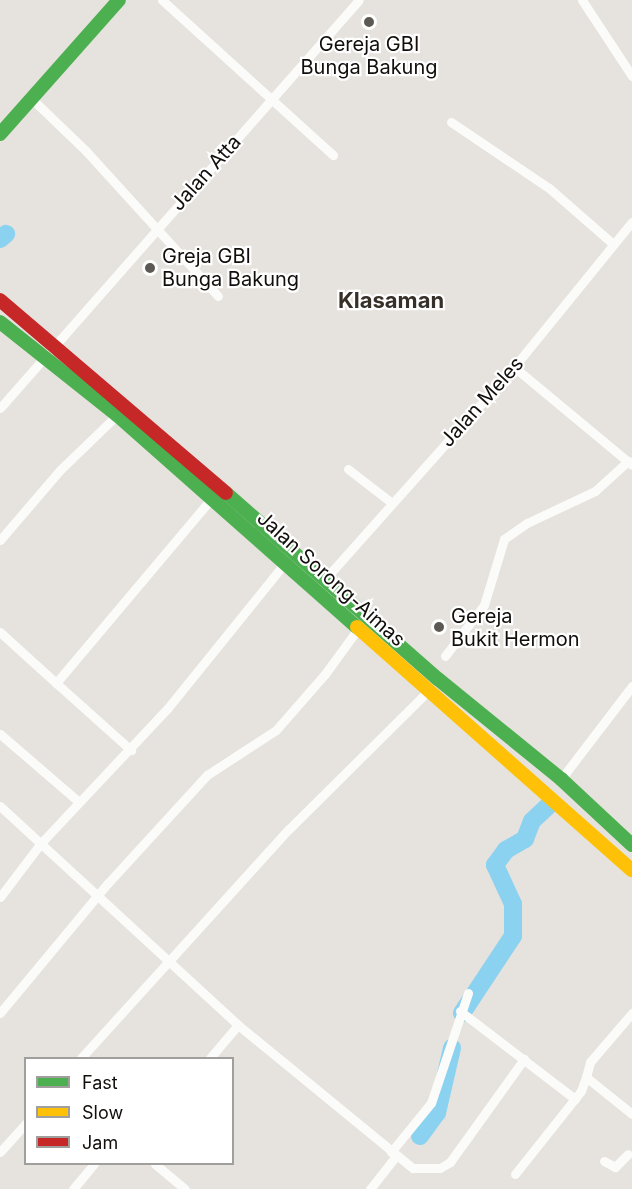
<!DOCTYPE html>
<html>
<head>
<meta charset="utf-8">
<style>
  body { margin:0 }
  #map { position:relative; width:632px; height:1189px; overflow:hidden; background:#e6e2dd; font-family:Inter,sans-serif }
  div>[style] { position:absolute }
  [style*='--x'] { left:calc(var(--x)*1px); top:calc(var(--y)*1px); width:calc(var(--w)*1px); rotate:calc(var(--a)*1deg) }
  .river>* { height:18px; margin:-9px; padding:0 9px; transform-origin:9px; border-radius:9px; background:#8bd2f0 }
  .street>* { height:9px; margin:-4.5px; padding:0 4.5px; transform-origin:4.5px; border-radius:4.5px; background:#fbfbfa }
  .fast>* { height:14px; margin:-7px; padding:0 7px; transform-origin:7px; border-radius:7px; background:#4caf50 }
  .slow>* { height:14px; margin:-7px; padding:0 7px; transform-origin:7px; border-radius:7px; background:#ffc107 }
  .jam>* { height:14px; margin:-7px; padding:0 7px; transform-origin:7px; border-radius:7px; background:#c62828 }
  .dots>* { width:16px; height:16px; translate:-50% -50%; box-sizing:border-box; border:3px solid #fff; border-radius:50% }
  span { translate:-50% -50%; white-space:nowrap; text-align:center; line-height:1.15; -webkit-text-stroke:4.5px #fff; paint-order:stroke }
  .poi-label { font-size:20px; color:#110e0b }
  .left { translate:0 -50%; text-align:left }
  .street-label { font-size:20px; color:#110e0b }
  .quarter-label { font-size:22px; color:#363029; font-weight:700 }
  .legend { position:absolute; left:24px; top:1057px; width:210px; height:108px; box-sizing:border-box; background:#fff; border:2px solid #a09f9d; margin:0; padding:8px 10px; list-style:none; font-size:18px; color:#110e0b }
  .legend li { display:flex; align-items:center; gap:12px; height:30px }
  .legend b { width:30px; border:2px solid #a09f9d }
</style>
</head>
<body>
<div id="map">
  <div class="river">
    <div style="--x:0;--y:239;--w:8;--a:-40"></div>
    <div style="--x:462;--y:1013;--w:92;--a:-56.5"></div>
    <div style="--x:513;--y:936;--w:32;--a:-90"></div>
    <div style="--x:513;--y:904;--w:43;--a:-114.8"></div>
    <div style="--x:495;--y:865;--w:19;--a:-54"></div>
    <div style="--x:506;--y:850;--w:22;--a:-30"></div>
    <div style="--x:525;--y:839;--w:19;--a:-69"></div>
    <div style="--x:532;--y:821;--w:25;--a:-43"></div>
    <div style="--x:420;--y:1136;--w:29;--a:-54"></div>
    <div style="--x:437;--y:1113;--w:67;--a:-77"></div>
  </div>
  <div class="street">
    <div style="--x:162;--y:0;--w:231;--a:42.2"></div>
    <div style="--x:582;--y:0;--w:91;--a:56.7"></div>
    <div style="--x:32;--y:99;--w:75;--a:43.9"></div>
    <div style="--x:86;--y:151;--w:196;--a:47.7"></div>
    <div style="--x:451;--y:122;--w:118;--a:34"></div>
    <div style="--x:549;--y:188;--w:85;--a:41.2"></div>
    <div style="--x:514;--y:367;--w:153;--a:39.7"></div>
    <div style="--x:0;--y:408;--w:543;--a:-48.66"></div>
    <div style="--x:348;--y:469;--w:56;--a:37.7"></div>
    <div style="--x:0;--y:540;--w:92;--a:-49.4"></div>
    <div style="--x:60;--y:470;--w:79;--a:-44"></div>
    <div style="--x:326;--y:578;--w:283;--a:-48.3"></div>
    <div style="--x:514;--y:367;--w:187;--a:-50.9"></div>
    <div style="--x:0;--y:632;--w:76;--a:42.3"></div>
    <div style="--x:56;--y:683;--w:241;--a:-49.9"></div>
    <div style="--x:445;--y:656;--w:64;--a:-52.6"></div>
    <div style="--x:484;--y:605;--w:69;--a:-73.1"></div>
    <div style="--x:504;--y:539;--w:28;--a:-35"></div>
    <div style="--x:527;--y:523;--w:75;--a:-25.2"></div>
    <div style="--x:595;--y:491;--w:45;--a:-42.3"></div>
    <div style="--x:56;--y:683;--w:101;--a:41.8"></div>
    <div style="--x:0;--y:734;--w:104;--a:40.7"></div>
    <div style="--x:561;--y:779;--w:117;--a:-52.6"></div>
    <div style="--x:0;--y:806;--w:323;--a:42.6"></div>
    <div style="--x:238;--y:1025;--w:226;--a:39.3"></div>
    <div style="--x:413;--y:1168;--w:27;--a:0"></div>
    <div style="--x:440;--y:1168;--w:12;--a:-31"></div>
    <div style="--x:450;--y:1162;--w:127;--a:-54.3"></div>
    <div style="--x:0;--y:897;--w:68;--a:-52.8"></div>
    <div style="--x:41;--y:843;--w:184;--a:-46.8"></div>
    <div style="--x:167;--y:709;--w:186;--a:-51.1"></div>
    <div style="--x:460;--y:1011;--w:145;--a:37.4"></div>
    <div style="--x:0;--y:1013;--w:169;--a:-50.3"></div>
    <div style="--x:108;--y:883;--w:147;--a:-47.5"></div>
    <div style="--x:207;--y:775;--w:82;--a:-33.1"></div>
    <div style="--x:276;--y:730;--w:74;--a:-48.8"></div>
    <div style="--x:325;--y:674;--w:54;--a:-54"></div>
    <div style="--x:81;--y:1058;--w:309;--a:-47.8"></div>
    <div style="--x:289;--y:829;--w:200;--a:-44.8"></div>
    <div style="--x:210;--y:1058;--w:43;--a:-49.7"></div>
    <div style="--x:586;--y:1077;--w:16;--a:-75"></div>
    <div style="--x:590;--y:1062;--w:65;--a:-49.4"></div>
    <div style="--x:0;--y:1152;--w:39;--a:-48"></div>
    <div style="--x:391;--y:1152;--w:63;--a:-50.8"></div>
    <div style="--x:431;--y:1103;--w:116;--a:-71.4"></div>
    <div style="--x:604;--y:1161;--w:13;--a:29"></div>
    <div style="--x:615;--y:1167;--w:18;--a:-45"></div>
    <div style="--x:155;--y:1164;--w:39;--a:40"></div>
    <div style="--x:515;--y:1174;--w:106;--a:-51.5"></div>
    <div style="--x:581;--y:1091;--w:15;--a:-70"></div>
    <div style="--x:586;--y:1077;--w:59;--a:38.8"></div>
    <div style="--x:73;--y:1189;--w:33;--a:-50"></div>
    <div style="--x:370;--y:1189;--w:42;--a:-51.8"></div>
  </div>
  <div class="fast">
    <div style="--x:0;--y:134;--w:179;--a:-48.4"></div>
    <div style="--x:0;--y:322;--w:149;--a:38.5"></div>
    <div style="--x:117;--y:415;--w:320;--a:41.5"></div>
    <div style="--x:226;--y:493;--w:282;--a:41.3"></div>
    <div style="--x:438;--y:679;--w:159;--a:39.1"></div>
    <div style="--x:561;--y:779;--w:97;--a:42.9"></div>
  </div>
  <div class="slow">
    <div style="--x:357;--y:627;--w:367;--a:41.5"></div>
  </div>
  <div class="jam">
    <div style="--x:0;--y:300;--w:297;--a:40.5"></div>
  </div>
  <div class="dots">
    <div style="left:369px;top:22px;background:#5c5854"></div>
    <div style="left:150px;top:268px;background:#5c5854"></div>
    <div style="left:439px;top:627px;background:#5c5854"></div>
  </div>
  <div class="poi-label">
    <span style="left:369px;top:56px">Gereja GBI<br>Bunga Bakung</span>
    <span class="left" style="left:162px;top:268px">Greja GBI<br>Bunga Bakung</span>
    <span class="left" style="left:451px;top:628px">Gereja<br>Bukit Hermon</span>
  </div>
  <div class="street-label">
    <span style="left:206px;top:173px;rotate:-48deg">Jalan Atta</span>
    <span style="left:482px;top:402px;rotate:-48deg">Jalan Meles</span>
    <span style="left:331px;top:579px;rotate:42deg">Jalan Sorong-Aimas</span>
  </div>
  <div class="quarter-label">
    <span style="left:391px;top:301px">Klasaman</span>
  </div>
  <ul class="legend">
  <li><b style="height:8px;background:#4caf50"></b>Fast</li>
  <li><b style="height:8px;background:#ffc107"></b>Slow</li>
  <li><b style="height:8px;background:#c62828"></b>Jam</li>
  </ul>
</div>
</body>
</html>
